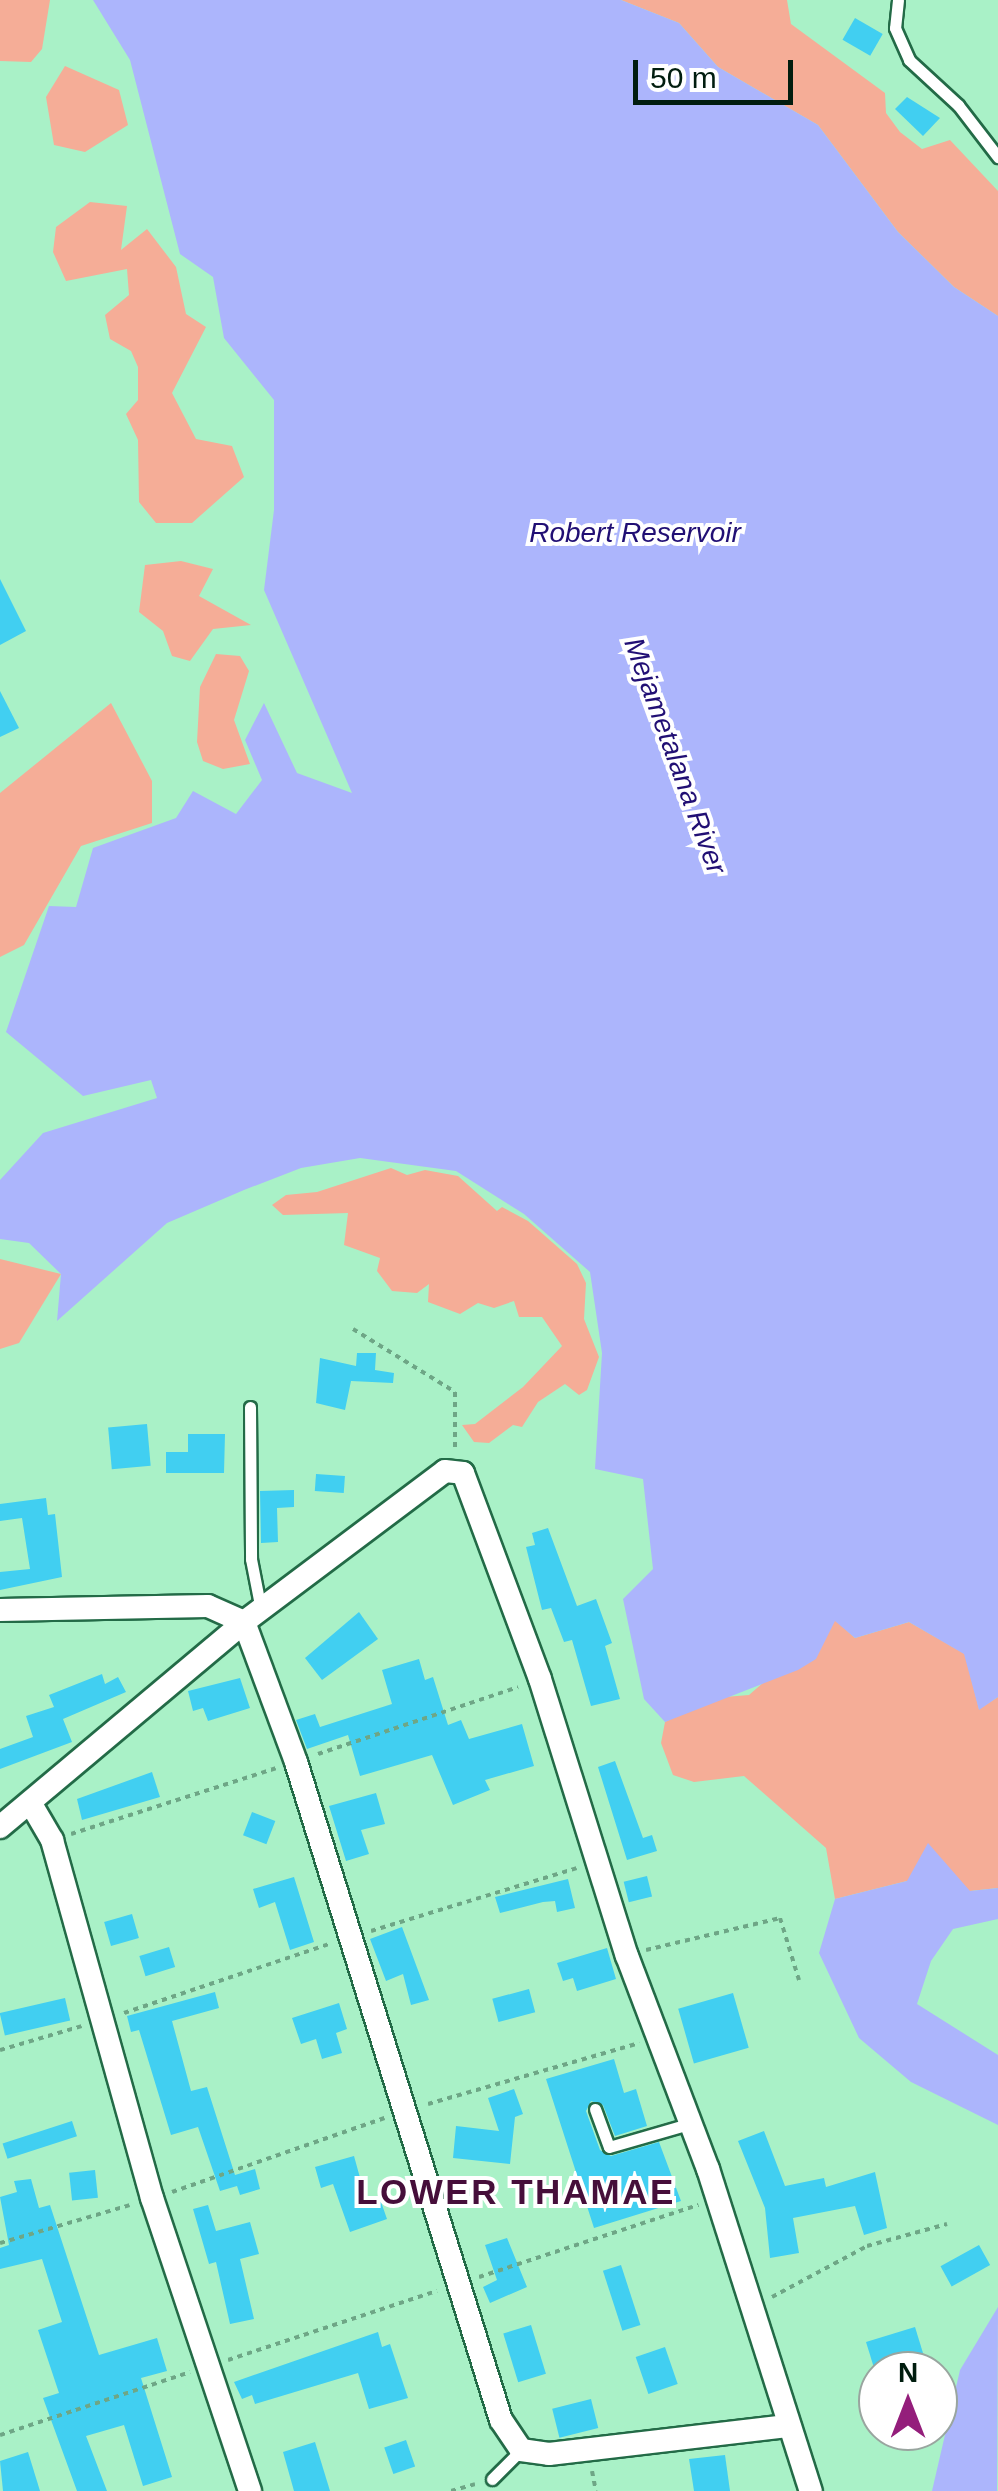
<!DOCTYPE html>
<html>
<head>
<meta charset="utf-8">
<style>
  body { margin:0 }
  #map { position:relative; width:998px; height:2491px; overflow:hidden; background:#a9f1c7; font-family:Helvetica,sans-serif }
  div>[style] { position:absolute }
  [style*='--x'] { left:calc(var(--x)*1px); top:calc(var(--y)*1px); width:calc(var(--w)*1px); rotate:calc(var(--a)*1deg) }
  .green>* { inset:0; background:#f5ad97 }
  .water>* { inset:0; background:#acb5fc }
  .building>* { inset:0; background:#41cff1; transform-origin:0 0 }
  .path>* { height:4px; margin-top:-2px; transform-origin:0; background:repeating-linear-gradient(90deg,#6ea686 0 5px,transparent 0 10px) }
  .roads { filter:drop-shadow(2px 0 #236b47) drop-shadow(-2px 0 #236b47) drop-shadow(0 2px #236b47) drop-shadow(0 -2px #236b47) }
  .service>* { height:11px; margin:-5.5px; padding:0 5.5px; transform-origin:5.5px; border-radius:5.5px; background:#fff }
  .minor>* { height:22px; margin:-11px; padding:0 11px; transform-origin:11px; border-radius:11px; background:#fff }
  span { translate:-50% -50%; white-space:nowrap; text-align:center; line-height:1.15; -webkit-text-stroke:8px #fff; paint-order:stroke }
  .water-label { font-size:28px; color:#210f74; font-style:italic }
  .district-label { font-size:35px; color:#460e3a; font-weight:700; letter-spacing:2.5px }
  .north { position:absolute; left:858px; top:2351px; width:100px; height:100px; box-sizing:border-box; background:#fff; border:2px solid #99a59f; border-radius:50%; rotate:0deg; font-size:28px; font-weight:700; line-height:40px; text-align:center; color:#011d0f }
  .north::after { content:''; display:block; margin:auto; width:35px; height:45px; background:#941e7b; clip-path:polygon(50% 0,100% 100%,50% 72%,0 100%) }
  .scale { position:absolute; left:633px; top:60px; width:160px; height:45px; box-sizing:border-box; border:5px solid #011d0f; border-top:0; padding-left:12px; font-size:30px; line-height:35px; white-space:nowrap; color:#011d0f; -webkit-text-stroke:8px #fff; paint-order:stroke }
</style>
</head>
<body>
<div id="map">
  <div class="green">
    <div style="clip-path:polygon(0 0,50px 0,42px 49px,31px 62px,0 61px)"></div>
    <div style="clip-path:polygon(621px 0,787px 0,791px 24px,885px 93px,886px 113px,900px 132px,922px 149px,950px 140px,998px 191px,998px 316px,954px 287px,898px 232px,818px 125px,718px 67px,679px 23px)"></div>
    <div style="clip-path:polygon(65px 66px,119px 90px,128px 125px,85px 152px,54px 145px,46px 97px)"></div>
    <div style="clip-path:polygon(90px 202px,127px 206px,121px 250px,147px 229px,176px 267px,186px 314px,206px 327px,172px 393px,196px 439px,232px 446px,244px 477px,192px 523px,156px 523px,139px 502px,138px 440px,126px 414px,138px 400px,138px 367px,131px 351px,110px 339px,105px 315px,129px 295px,127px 269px,66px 281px,53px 252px,56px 227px)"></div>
    <div style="clip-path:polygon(181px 561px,213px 569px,199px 596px,251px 625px,213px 629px,190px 661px,172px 656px,163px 631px,139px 612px,145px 565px)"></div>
    <div style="clip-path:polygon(216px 654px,240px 656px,249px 671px,234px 720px,250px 764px,223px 769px,203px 761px,197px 742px,200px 687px)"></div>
    <div style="clip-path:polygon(111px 703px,152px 781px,152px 823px,81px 846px,24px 945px,0 957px,0 793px)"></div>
    <div style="clip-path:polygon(391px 1168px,407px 1175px,425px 1170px,458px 1176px,497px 1211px,502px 1207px,528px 1221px,577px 1264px,586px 1283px,584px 1319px,599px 1357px,587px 1390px,579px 1395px,565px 1384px,538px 1402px,522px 1427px,513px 1425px,489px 1443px,474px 1442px,462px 1425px,475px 1424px,523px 1387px,562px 1346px,542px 1317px,519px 1317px,514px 1301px,494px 1308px,478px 1303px,460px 1314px,428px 1302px,429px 1284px,417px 1293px,392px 1291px,377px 1271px,380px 1258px,344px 1245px,348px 1213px,283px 1215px,272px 1205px,286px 1195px,317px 1192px)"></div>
    <div style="clip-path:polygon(0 1259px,61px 1274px,19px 1343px,0 1349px)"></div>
    <div style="clip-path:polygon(835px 1620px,855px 1638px,909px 1622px,965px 1654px,979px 1709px,998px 1697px,998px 1888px,970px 1891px,907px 1881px,835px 1899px,826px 1848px,744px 1776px,694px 1782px,673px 1775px,661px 1743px,665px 1722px,713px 1698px,749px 1695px)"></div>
  </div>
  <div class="water">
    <div style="clip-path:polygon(93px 0,621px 0,679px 23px,718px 67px,818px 125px,898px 232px,954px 287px,998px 316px,998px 1697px,979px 1710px,964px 1654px,909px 1622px,855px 1638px,835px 1621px,816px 1659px,798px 1670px,665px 1722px,644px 1699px,623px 1599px,653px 1569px,643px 1479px,595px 1469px,602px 1353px,590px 1272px,524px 1214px,456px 1171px,360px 1158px,301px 1168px,244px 1190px,167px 1223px,57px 1321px,61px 1274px,29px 1243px,0 1239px,0 1180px,43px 1133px,157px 1098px,151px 1080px,83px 1096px,6px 1032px,49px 906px,76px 907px,93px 848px,176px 818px,193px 791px,236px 814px,262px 780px,245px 740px,264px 703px,297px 773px,352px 793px,264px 590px,274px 510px,274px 400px,224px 338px,213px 277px,180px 254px,130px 60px)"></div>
    <div style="clip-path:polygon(928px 1843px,970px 1891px,998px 1888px,998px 1919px,953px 1929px,931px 1961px,917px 2004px,998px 2055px,998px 2125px,911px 2082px,859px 2038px,819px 1953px,835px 1899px,907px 1881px)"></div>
    <div style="clip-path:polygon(998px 2307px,997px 2491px,932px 2491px,960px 2370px)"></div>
  </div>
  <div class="building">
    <div style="left:855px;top:18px;width:32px;height:25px;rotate:30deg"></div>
    <div style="clip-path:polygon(907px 97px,940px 118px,923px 136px,895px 109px)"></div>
    <div style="clip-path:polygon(0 579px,26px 631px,0 645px)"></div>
    <div style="clip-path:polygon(0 691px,19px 728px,0 737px)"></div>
    <div style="clip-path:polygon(357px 1353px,376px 1353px,375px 1370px,394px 1373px,393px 1383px,351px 1381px,345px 1410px,316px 1403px,320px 1358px,356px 1366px)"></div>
    <div style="left:147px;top:1424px;width:42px;height:39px;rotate:85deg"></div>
    <div style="clip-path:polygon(188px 1434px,225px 1434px,224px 1473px,166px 1473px,166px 1452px,188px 1452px)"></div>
    <div style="left:316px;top:1474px;width:29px;height:17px;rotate:4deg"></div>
    <div style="clip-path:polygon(294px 1490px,294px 1507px,277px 1508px,278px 1542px,261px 1543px,260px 1491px)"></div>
    <div style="clip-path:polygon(46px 1498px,48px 1515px,55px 1514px,62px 1577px,0 1590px,0 1572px,30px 1569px,22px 1518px,0 1521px,0 1504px)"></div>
    <div style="clip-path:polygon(548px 1528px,577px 1606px,596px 1599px,612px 1643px,605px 1646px,620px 1699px,591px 1706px,572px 1640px,564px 1642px,551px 1608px,542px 1610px,526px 1547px,535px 1545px,532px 1533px)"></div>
    <div style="clip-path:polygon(359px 1612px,378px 1639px,322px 1680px,305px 1658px)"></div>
    <div style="clip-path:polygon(419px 1659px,425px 1680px,433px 1677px,448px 1725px,461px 1720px,469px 1739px,522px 1724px,534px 1766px,485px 1780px,490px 1790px,453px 1805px,432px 1755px,360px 1776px,348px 1735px,307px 1749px,296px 1720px,315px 1714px,320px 1727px,392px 1704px,382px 1670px)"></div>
    <div style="clip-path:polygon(102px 1674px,105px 1684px,118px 1677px,126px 1692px,63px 1719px,72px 1742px,0 1769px,0 1749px,33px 1737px,26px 1716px,54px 1707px,49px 1695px)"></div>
    <div style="clip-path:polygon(240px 1678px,250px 1708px,208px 1721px,203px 1708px,193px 1711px,188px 1691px)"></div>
    <div style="clip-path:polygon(615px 1761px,643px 1838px,652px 1835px,657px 1851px,627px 1860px,598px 1767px)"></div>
    <div style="clip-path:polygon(152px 1772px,160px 1797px,82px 1820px,77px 1799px)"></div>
    <div style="clip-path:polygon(376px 1793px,385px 1824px,361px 1830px,369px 1854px,346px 1861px,329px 1806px)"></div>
    <div style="left:252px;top:1812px;width:25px;height:25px;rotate:21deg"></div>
    <div style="left:647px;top:1876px;width:21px;height:24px;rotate:76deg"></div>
    <div style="clip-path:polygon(294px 1877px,314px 1942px,290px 1950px,275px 1902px,259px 1908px,253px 1889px)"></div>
    <div style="clip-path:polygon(568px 1879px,575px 1908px,557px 1912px,555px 1901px,543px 1902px,500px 1913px,495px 1897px)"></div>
    <div style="left:132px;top:1914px;width:25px;height:29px;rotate:74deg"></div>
    <div style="clip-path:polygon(402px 1927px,429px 2000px,411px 2005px,403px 1974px,386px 1981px,370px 1939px)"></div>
    <div style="left:169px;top:1947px;width:21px;height:31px;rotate:73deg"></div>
    <div style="clip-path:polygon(607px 1948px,616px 1979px,577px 1991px,573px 1978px,563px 1981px,557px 1963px)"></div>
    <div style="left:529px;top:1989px;width:24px;height:38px;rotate:75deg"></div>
    <div style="clip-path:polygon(215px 1992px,219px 2008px,172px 2021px,191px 2091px,207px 2087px,235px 2175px,255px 2169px,260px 2189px,240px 2195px,237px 2186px,220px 2191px,198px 2127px,171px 2135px,139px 2030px,131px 2032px,127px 2016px)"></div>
    <div style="left:733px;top:1993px;width:57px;height:57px;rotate:74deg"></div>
    <div style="left:65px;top:1998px;width:23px;height:67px;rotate:77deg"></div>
    <div style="clip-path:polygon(339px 2003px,347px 2029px,336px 2033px,342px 2053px,322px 2059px,316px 2039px,301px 2044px,292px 2018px)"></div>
    <div style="clip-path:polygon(614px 2059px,624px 2093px,636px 2089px,647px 2126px,615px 2136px,603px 2105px,591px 2101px,586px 2111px,600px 2150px,611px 2156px,659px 2142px,681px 2201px,594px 2228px,546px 2079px)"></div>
    <div style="clip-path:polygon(514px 2089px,523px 2114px,515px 2117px,510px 2164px,453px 2158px,456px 2126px,499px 2131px,488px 2098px)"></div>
    <div style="left:72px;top:2121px;width:16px;height:73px;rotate:72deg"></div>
    <div style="clip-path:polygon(764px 2131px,785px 2186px,824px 2178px,826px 2187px,875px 2172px,887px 2228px,864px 2235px,855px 2206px,793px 2218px,799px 2253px,770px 2258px,765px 2208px,738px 2141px)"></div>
    <div style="clip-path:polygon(354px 2156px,367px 2203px,380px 2199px,387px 2219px,350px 2232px,333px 2184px,321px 2188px,315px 2167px)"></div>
    <div style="left:95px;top:2170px;width:28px;height:26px;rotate:84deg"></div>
    <div style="clip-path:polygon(31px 2179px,39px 2208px,50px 2205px,99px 2355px,157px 2338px,167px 2371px,141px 2378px,172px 2477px,143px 2486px,124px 2425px,86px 2436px,107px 2491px,77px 2491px,43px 2398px,59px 2393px,38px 2330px,62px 2322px,42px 2259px,0 2269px,0 2248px,9px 2245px,0 2197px,17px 2192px,14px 2181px)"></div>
    <div style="clip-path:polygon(208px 2205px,216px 2231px,250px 2222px,259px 2254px,240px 2259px,254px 2319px,230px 2324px,216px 2262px,209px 2264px,193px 2209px)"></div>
    <div style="clip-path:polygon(507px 2238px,527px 2287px,490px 2303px,483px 2287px,497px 2280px,485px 2245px)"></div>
    <div style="left:979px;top:2245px;width:23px;height:44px;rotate:61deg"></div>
    <div style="left:621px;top:2265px;width:63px;height:19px;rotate:72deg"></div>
    <div style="left:531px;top:2325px;width:51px;height:29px;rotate:73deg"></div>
    <div style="clip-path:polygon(915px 2327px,927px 2366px,875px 2371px,866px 2342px)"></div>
    <div style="clip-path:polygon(378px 2332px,382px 2347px,390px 2344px,408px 2398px,369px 2409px,358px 2373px,255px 2404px,252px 2395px,242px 2399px,234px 2382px)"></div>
    <div style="left:665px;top:2347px;width:39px;height:31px;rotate:71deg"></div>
    <div style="left:591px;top:2399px;width:30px;height:40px;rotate:76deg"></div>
    <div style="left:406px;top:2440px;width:28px;height:23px;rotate:71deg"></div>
    <div style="clip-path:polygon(315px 2442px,330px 2491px,294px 2491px,283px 2452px)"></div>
    <div style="clip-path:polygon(28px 2452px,40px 2491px,3px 2491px,0 2461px)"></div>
    <div style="clip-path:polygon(725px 2455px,730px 2491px,694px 2491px,689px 2459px)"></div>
  </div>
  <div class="path">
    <div style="--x:353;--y:1329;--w:120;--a:31.7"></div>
    <div style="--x:455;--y:1392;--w:57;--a:90"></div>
    <div style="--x:318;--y:1754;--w:211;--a:-18.5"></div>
    <div style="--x:71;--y:1834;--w:215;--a:-17.8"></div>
    <div style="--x:371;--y:1931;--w:215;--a:-17"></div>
    <div style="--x:646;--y:1950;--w:138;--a:-13.4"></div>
    <div style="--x:780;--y:1918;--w:65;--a:73"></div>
    <div style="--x:124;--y:2013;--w:216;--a:-18.6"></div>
    <div style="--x:0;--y:2050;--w:85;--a:-16.3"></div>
    <div style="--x:428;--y:2104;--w:220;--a:-16.1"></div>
    <div style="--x:172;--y:2192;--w:225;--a:-19.2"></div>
    <div style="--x:0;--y:2243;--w:135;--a:-16.3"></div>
    <div style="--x:479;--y:2277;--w:231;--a:-18.2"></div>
    <div style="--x:772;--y:2297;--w:108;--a:-28.2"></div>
    <div style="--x:867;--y:2246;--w:83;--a:-15.4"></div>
    <div style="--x:228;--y:2360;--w:220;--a:-18.3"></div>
    <div style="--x:0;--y:2435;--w:200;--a:-18.3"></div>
    <div style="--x:592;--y:2471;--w:20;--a:79"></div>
    <div style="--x:451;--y:2491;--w:25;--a:-16"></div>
  </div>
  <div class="roads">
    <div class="service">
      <div style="--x:898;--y:0;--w:28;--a:96"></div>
      <div style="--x:895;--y:28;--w:35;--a:66"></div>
      <div style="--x:909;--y:60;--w:67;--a:42.6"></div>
      <div style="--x:958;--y:105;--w:66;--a:52.4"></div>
      <div style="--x:250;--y:1407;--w:152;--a:89.6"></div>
      <div style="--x:251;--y:1559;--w:52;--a:78.9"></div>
      <div style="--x:595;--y:2109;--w:40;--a:69.8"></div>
      <div style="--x:609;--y:2147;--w:86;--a:-16.1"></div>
      <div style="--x:492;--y:2479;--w:41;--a:-45"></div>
    </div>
    <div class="minor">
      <div style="--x:0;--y:1610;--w:208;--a:-1.1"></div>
      <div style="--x:208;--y:1606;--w:39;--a:24"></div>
      <div style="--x:244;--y:1622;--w:149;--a:69.6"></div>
      <div style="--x:296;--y:1762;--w:689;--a:72.7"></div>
      <div style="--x:501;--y:2420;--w:36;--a:56"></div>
      <div style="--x:521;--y:2450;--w:28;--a:8"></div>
      <div style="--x:549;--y:2454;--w:242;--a:-6.7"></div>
      <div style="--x:31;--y:1804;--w:42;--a:59.7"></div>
      <div style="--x:52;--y:1840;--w:372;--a:74.4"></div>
      <div style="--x:152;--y:2198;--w:309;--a:71.5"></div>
      <div style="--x:0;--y:1827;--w:319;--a:-40"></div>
      <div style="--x:244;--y:1622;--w:251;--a:-36.9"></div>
      <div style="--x:445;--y:1471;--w:18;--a:6"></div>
      <div style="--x:463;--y:1473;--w:220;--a:69.5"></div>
      <div style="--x:540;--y:1679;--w:290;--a:72.6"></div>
      <div style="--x:627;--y:1956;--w:228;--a:69.2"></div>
      <div style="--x:708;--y:2169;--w:338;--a:72.3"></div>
    </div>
  </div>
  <div class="water-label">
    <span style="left:635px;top:533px">Robert Reservoir</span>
    <span style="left:675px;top:756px;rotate:70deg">Mejametalana River</span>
  </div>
  <div class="district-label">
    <span style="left:516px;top:2192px">LOWER THAMAE</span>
  </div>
  <div class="north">N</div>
  <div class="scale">50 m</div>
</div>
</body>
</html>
